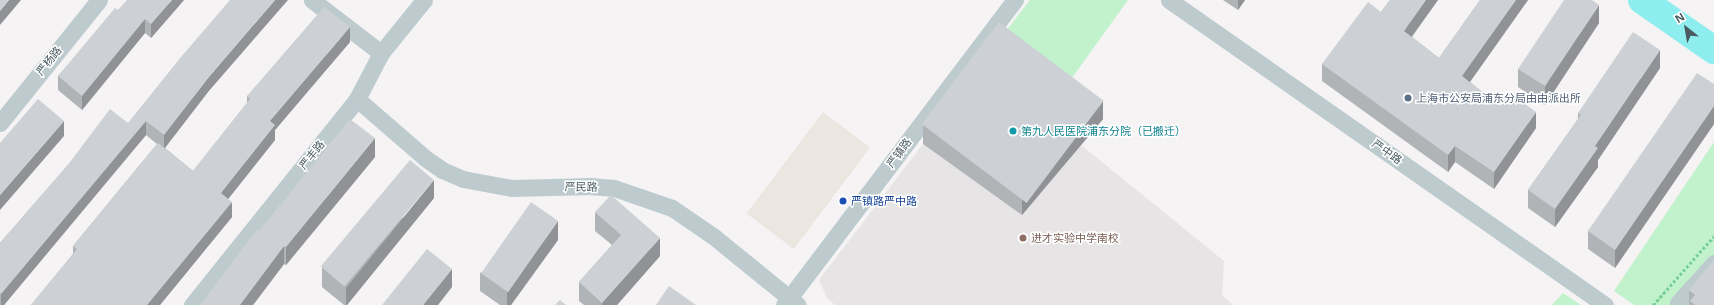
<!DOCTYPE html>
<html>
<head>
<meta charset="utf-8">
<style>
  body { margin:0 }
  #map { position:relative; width:1714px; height:305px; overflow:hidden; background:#f5f3f3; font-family:"Open Sans","Noto Sans SC",sans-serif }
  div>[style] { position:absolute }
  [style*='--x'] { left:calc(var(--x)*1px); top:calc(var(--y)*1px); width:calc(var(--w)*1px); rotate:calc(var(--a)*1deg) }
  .commercial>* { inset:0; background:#ebe6e0; transform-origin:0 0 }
  .education>* { inset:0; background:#e6e4e5 }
  .green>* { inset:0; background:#c2f2cb }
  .river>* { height:28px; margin:-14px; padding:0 14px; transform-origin:14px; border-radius:14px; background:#8eeeef }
  .path>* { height:2.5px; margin-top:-1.25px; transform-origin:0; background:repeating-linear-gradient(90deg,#78d194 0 3px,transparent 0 5px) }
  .minor>* { height:17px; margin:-8.5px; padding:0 8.5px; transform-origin:8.5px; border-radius:8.5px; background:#bdcbcf }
  .wall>* { inset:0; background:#b0b4b7 }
  .shaded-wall>* { inset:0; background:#909295 }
  .building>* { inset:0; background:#cdd1d5; transform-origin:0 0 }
  .dots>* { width:11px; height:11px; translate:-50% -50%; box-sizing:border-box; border:2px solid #fff; border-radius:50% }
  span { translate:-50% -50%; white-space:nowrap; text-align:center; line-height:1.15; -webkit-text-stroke:3px #fff; paint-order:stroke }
  .street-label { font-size:11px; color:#495b61 }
  .service-label { font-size:11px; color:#4e5e75 }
  .left { translate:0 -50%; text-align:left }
  .culture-label { font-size:11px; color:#0d838f }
  .transit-label { font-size:11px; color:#164399 }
  .education-label { font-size:11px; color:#785e54 }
  .north { position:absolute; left:1666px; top:8px; width:40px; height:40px; -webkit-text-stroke:3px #fff; paint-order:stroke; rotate:329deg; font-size:11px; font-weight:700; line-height:16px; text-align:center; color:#495b61 }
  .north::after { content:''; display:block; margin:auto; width:14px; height:18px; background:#495b61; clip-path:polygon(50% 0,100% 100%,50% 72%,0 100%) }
</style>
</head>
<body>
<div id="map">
  <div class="commercial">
    <div style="left:823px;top:112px;width:59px;height:127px;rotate:37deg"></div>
  </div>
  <div class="education">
    <div style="clip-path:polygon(923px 144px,1022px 215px,1081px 145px,1224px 261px,1222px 295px,1233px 305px,835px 305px,827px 298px,819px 280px)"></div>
  </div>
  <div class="green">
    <div style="clip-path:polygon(1030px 0,1128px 0,1064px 89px,999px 40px)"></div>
    <div style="clip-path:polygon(1714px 142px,1714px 258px,1672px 305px,1634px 305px,1614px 291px)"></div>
    <div style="clip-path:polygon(1563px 293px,1581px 305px,1552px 305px)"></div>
  </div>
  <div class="river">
    <div style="--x:1642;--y:0;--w:88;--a:34.8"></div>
  </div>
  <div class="path">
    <div style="--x:1653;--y:305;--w:92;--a:-48.5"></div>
  </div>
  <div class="minor">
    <div style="--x:312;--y:0;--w:87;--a:37.5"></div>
    <div style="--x:1169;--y:0;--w:532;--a:34.97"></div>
    <div style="--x:357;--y:99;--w:90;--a:40.9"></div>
    <div style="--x:425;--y:158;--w:21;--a:35"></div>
    <div style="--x:442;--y:170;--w:23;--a:23"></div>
    <div style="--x:463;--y:179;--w:50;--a:10.4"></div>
    <div style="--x:512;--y:188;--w:78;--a:-1.5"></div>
    <div style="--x:590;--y:186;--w:24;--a:5"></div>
    <div style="--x:614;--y:188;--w:61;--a:19"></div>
    <div style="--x:672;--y:208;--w:50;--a:34.3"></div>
    <div style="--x:713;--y:236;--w:109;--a:39.1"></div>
    <div style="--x:0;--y:123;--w:158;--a:-51.2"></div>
    <div style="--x:1678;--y:303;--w:54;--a:-48"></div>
    <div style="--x:192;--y:305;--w:264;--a:-51.3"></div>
    <div style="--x:357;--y:99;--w:52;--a:-62.4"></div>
    <div style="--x:381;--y:53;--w:68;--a:-50.9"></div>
    <div style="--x:784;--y:305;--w:383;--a:-52.9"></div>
  </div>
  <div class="wall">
    <div style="clip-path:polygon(184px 0,151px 38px,145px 33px,82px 110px,58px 90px,58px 76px,118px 10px)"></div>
    <div style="clip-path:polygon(1223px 0,1245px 0,1238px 10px)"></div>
    <div style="clip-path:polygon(1390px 0,1438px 0,1412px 37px,1439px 58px,1480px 0,1528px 0,1470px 82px,1500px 106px,1536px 128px,1494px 189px,1455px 162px,1448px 172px,1322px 81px,1322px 64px,1381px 12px)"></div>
    <div style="clip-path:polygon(1599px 23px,1545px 105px,1518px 87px,1518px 69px)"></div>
    <div style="clip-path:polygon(350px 42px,275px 130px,275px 140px,228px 199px,232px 217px,160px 305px,31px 305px,73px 254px,73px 246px,157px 144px,146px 135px,4px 305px,0 305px,0 243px,67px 166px,128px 123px,208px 92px,165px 148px,193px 171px,247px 103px,247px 96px)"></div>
    <div style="clip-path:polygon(1660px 68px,1598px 160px,1598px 167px,1555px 227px,1528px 208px,1528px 190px,1578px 119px,1578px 113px)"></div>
    <div style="clip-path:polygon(1714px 84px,1714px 124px,1615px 268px,1588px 249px,1588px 231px)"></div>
    <div style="clip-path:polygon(1103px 119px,1022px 215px,923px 144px,923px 125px)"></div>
    <div style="clip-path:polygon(375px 157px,286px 265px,284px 264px,253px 305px,200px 305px)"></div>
    <div style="clip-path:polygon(434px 198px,347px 305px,344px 305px,322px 287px,322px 268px)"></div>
    <div style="clip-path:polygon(595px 212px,660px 256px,617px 305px,584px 305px,579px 301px,579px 282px,612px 245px,595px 231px)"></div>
    <div style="clip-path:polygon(558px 240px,511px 305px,500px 305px,480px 291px,480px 273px)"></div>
    <div style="clip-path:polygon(1689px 290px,1714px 305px,1689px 305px)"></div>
  </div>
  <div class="shaded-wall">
    <div style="clip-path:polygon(9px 0,21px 0,0 25px,0 11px)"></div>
    <div style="clip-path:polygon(172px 0,184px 0,151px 38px,151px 24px)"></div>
    <div style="clip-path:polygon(275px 0,288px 0,208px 92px,164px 149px,164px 135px,208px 78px)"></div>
    <div style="clip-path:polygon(1238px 0,1245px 0,1238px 10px)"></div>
    <div style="clip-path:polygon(1426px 0,1438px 0,1404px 47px,1404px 31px)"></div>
    <div style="clip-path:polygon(1516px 0,1528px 0,1462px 93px,1462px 76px)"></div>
    <div style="clip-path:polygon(1599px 5px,1599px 23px,1545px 105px,1545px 86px)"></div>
    <div style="clip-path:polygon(145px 19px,145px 33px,82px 110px,82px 96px)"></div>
    <div style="clip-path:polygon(350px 27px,350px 42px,275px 130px,275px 140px,221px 208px,221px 193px,270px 121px)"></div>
    <div style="clip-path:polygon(1660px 50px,1660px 68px,1598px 160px,1598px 167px,1555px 227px,1555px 209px,1595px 146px)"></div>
    <div style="clip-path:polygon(1103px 101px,1103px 119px,1022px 215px,1022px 197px)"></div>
    <div style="clip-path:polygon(1714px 106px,1714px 124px,1615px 268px,1615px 250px)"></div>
    <div style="clip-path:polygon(1536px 112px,1536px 128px,1494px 189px,1494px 172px)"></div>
    <div style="clip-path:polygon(64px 121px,64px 136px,0 210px,0 195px)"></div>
    <div style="clip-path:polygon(146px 121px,146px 135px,4px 305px,1px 305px,1px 294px)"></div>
    <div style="clip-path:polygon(375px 138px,375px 157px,286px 265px,286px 247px)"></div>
    <div style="clip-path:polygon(1455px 146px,1455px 162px,1448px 172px,1448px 155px)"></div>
    <div style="clip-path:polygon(434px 180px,434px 198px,347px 305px,346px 305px,346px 288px)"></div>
    <div style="clip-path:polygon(232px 202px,232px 217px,160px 305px,147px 305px)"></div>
    <div style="clip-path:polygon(558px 221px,558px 240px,511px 305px,507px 305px,507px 292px)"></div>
    <div style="clip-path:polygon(660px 238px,660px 256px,617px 305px,602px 305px,602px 303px)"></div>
    <div style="clip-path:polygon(284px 246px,284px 264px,253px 305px,240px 305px)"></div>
    <div style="clip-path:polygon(452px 269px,452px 287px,438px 305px,423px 305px)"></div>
  </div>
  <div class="building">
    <div style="clip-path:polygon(0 0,9px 0,0 11px)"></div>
    <div style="clip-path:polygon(127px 0,172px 0,151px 24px,145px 19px,82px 96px,58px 76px,115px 8px,118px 10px)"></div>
    <div style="clip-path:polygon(230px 0,275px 0,208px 78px,164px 135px,146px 121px,1px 294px,0 293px,0 243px,67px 166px,110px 109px,128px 123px,181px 57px)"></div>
    <div style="clip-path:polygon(1390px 0,1426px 0,1404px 31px,1439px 58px,1480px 0,1516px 0,1462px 76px,1500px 106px,1510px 93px,1536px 112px,1494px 172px,1455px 146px,1448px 155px,1322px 64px,1368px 2px,1381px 12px)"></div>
    <div style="clip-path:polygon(1564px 0,1592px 0,1599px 5px,1545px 86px,1518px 69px)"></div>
    <div style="clip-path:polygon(324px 7px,350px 27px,270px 121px,275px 125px,221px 193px,232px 202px,147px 305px,31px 305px,77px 249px,73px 246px,158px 143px,193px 171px,250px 99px,247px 96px)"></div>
    <div style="left:999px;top:22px;width:131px;height:128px;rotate:37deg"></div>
    <div style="clip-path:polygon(1633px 32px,1660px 50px,1595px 146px,1598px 148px,1555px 209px,1528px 190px,1581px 115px,1578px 113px)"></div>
    <div style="clip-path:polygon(1697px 73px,1714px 84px,1714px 106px,1615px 250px,1588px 231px)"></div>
    <div style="clip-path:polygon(38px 99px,64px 121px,0 195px,0 143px)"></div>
    <div style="clip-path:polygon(350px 119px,375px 138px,286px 247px,284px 246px,240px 305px,200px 305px,257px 230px,259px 231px)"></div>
    <div style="left:410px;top:160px;width:31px;height:139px;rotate:40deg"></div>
    <div style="clip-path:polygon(611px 195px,660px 238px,602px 303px,579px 282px,621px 235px,595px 212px)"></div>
    <div style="left:531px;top:202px;width:33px;height:87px;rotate:35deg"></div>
    <div style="clip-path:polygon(427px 249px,452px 269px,423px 305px,382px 305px)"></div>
    <div style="clip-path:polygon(1714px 260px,1714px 305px,1695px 305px,1690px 301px,1695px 295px,1689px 290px)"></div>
    <div style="clip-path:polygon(669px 286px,696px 305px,656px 305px)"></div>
    <div style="clip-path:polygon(560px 300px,566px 305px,555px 305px)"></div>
  </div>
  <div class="dots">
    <div style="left:1408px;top:98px;background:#5c6f8a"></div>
    <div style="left:1013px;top:131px;background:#0f9aa8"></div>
    <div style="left:843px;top:201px;background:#1a4fb4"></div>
    <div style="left:1023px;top:238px;background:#8d6e63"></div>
  </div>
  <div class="street-label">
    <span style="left:49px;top:61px;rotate:-51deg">严杨路</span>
    <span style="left:1387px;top:152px;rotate:35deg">严中路</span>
    <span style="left:899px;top:153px;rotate:-53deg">严镇路</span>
    <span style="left:312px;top:155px;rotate:-51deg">严丰路</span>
    <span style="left:581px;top:187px;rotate:1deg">严民路</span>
  </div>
  <div class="service-label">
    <span class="left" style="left:1416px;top:98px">上海市公安局浦东分局由由派出所</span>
  </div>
  <div class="culture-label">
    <span class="left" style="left:1021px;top:131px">第九人民医院浦东分院（已搬迁）</span>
  </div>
  <div class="transit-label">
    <span class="left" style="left:851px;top:201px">严镇路严中路</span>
  </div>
  <div class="education-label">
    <span class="left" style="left:1031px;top:238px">进才实验中学南校</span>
  </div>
  <div class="north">N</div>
</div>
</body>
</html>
